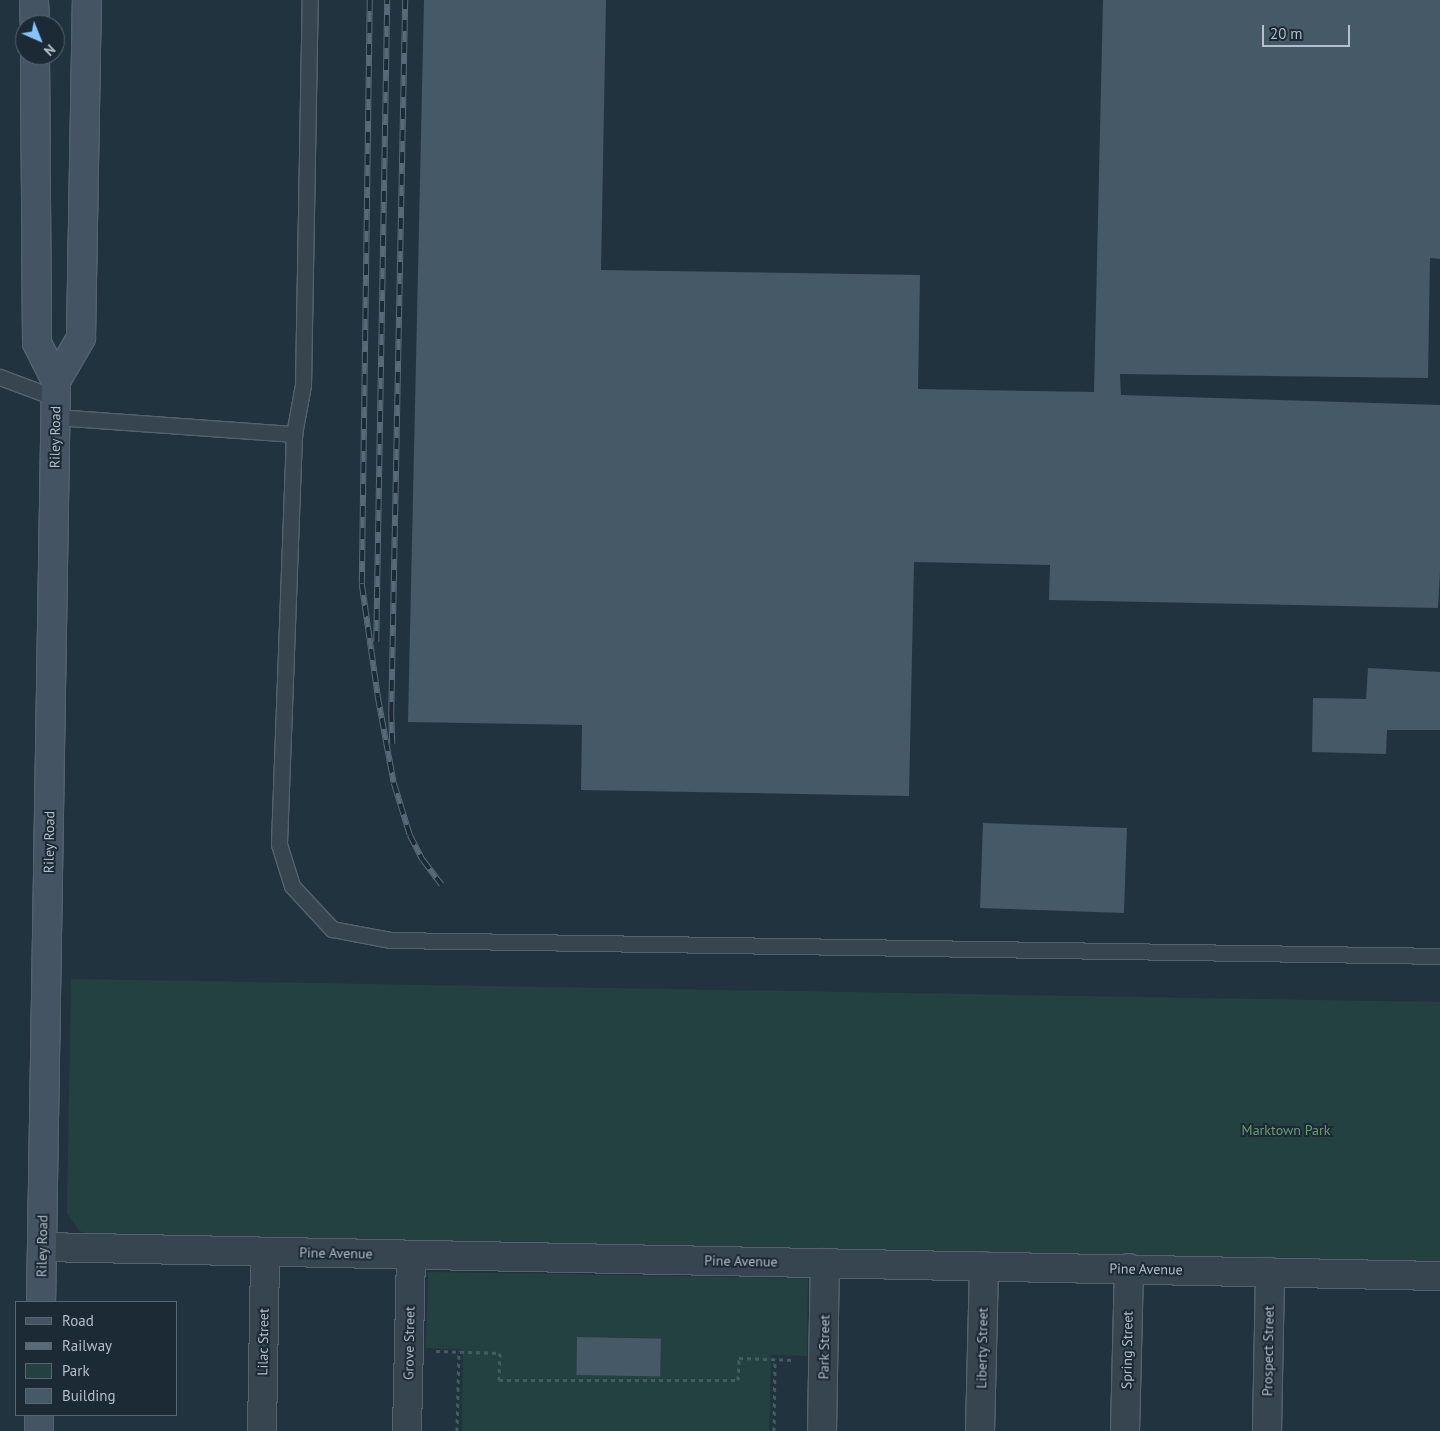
<!DOCTYPE html>
<html>
<head>
<meta charset="utf-8">
<style>
  body { margin:0 }
  #map { position:relative; width:1440px; height:1431px; overflow:hidden; background:#223340; font-family:"PT Sans",sans-serif }
  div>[style] { position:absolute }
  [style*='--x'] { left:calc(var(--x)*1px); top:calc(var(--y)*1px); width:calc(var(--w)*1px); rotate:calc(var(--a)*1deg) }
  .green>* { inset:0; background:#244141 }
  .building>* { inset:0; background:#465967; transform-origin:0 0 }
  .path>* { height:3px; margin-top:-1.5px; transform-origin:0; background:repeating-linear-gradient(90deg,#425d5d 0 4px,transparent 0 8px) }
  .roads { filter:drop-shadow(1px 0 #55626e) drop-shadow(-1px 0 #55626e) drop-shadow(0 1px #55626e) drop-shadow(0 -1px #55626e) }
  .service>* { height:15px; margin:-7.5px; padding:0 7.5px; transform-origin:7.5px; border-radius:7.5px; background:#374550 }
  .minor>* { height:28px; margin:-14px; padding:0 14px; transform-origin:14px; border-radius:14px; background:#374550 }
  .secondary>* { height:28px; margin:-14px; padding:0 14px; transform-origin:14px; border-radius:14px; background:#445463 }
  .rail>* { height:5.5px; margin-top:-2.75px; transform-origin:0; background:repeating-linear-gradient(90deg,#1c2a35 0 11px,#586977 0 22px); box-sizing:border-box; border-block:1px solid #586977 }
  span { translate:-50% -50%; white-space:nowrap; text-align:center; line-height:1.15; -webkit-text-stroke:4px #1c2a35; paint-order:stroke }
  .street-label { font-size:14px; color:#b3bfcb }
  .park-label { font-size:14px; color:#689e6d }
  .legend { position:absolute; left:15px; top:1301px; width:162px; height:115px; box-sizing:border-box; background:#1c2a35; border:1px solid #586671; margin:0; padding:6px 9px; list-style:none; font-size:15px; color:#b3bfcb }
  .legend li { display:flex; align-items:center; gap:10px; height:25px }
  .legend b { width:25px; border:1px solid #586671 }
  .north { position:absolute; left:15px; top:15px; width:50px; height:50px; box-sizing:border-box; background:#1c2a35; border:1px solid #586671; border-radius:50%; rotate:136deg; font-size:14px; font-weight:700; line-height:20px; text-align:center; color:#b3bfcb }
  .north::after { content:''; display:block; margin:auto; width:18px; height:22px; background:#84c4ff; clip-path:polygon(50% 0,100% 100%,50% 72%,0 100%) }
  .scale { position:absolute; left:1262px; top:25px; width:88px; height:22px; box-sizing:border-box; border:2px solid #b3bfcb; border-top:0; padding-left:6px; font-size:15px; line-height:18px; white-space:nowrap; color:#b3bfcb; -webkit-text-stroke:4px #1c2a35; paint-order:stroke }
</style>
</head>
<body>
<div id="map">
  <div class="green">
    <div style="clip-path:polygon(71px 979px,1440px 1002px,1440px 1263px,92px 1235px,79px 1231px,67px 1213px)"></div>
    <div style="clip-path:polygon(evenodd,428px 1272px,808px 1278px,807px 1356px,771px 1355px,769px 1431px,462px 1431px,463px 1349px,426px 1348px,428px 1272px,577px 1337px,661px 1338px,661px 1376px,576px 1375px,577px 1337px)"></div>
  </div>
  <div class="building">
    <div style="clip-path:polygon(424px 0,606px 0,601px 270px,920px 275px,918px 389px,1094px 392px,1103px 0,1440px 0,1440px 259px,1430px 258px,1428px 378px,1120px 374px,1121px 395px,1440px 405px,1440px 572px,1438px 608px,1049px 600px,1050px 565px,914px 562px,909px 796px,581px 790px,582px 725px,408px 722px)"></div>
    <div style="clip-path:polygon(1368px 668px,1440px 672px,1440px 730px,1387px 730px,1386px 754px,1312px 752px,1313px 698px,1366px 699px)"></div>
    <div style="left:983px;top:823px;width:144px;height:85px;rotate:2deg"></div>
    <div style="left:577px;top:1337px;width:84px;height:38px;rotate:1deg"></div>
  </div>
  <div class="path">
    <div style="--x:436;--y:1351;--w:64;--a:1.8"></div>
    <div style="--x:500;--y:1353;--w:27;--a:92"></div>
    <div style="--x:499;--y:1380;--w:239;--a:0"></div>
    <div style="--x:738;--y:1380;--w:22;--a:-87"></div>
    <div style="--x:739;--y:1358;--w:56;--a:2"></div>
    <div style="--x:457;--y:1431;--w:80;--a:-88.6"></div>
    <div style="--x:774;--y:1431;--w:72;--a:-89.2"></div>
  </div>
  <div class="roads">
    <div class="service">
      <div style="--x:0;--y:377;--w:60;--a:20.6"></div>
      <div style="--x:56;--y:417;--w:239;--a:4.1"></div>
      <div style="--x:294;--y:434;--w:410;--a:92.1"></div>
      <div style="--x:279;--y:844;--w:44;--a:72.8"></div>
      <div style="--x:292;--y:886;--w:59;--a:47.1"></div>
      <div style="--x:332;--y:929;--w:60;--a:10.6"></div>
      <div style="--x:391;--y:940;--w:1049;--a:0.87"></div>
      <div style="--x:294;--y:434;--w:50;--a:-79.6"></div>
      <div style="--x:303;--y:385;--w:385;--a:-89"></div>
    </div>
    <div class="minor">
      <div style="--x:42;--y:1247;--w:1398;--a:1.19"></div>
      <div style="--x:262;--y:1431;--w:179;--a:-89"></div>
      <div style="--x:407;--y:1431;--w:176;--a:-88.7"></div>
      <div style="--x:822;--y:1431;--w:168;--a:-89"></div>
      <div style="--x:980;--y:1431;--w:165;--a:-88.6"></div>
      <div style="--x:1125;--y:1431;--w:163;--a:-88.6"></div>
      <div style="--x:1267;--y:1431;--w:159;--a:-88.9"></div>
    </div>
    <div class="secondary">
      <div style="--x:34;--y:0;--w:25;--a:88"></div>
      <div style="--x:35;--y:55;--w:288;--a:89.6"></div>
      <div style="--x:37;--y:343;--w:42;--a:63.4"></div>
      <div style="--x:56;--y:381;--w:921;--a:90.93"></div>
      <div style="--x:56;--y:381;--w:50;--a:-59.8"></div>
      <div style="--x:81;--y:338;--w:338;--a:-89"></div>
      <div style="--x:39;--y:1431;--w:16;--a:-90"></div>
    </div>
  </div>
  <div class="rail">
    <div style="--x:370;--y:0;--w:584;--a:90.78"></div>
    <div style="--x:362;--y:584;--w:114;--a:81.9"></div>
    <div style="--x:378;--y:697;--w:87;--a:79.5"></div>
    <div style="--x:394;--y:783;--w:54;--a:72.9"></div>
    <div style="--x:410;--y:835;--w:28;--a:63"></div>
    <div style="--x:423;--y:860;--w:31;--a:53"></div>
    <div style="--x:376;--y:642;--w:642;--a:-89.02"></div>
    <div style="--x:392;--y:744;--w:31;--a:-92"></div>
    <div style="--x:391;--y:713;--w:713;--a:-88.88"></div>
  </div>
  <div class="street-label">
    <span style="left:55px;top:437px;rotate:-89deg">Riley Road</span>
    <span style="left:49px;top:842px;rotate:-89deg">Riley Road</span>
    <span style="left:42px;top:1246px;rotate:-89deg">Riley Road</span>
    <span style="left:336px;top:1253px;rotate:1deg">Pine Avenue</span>
    <span style="left:741px;top:1261px;rotate:1deg">Pine Avenue</span>
    <span style="left:1146px;top:1269px;rotate:1deg">Pine Avenue</span>
    <span style="left:263px;top:1342px;rotate:-89deg">Lilac Street</span>
    <span style="left:409px;top:1343px;rotate:-89deg">Grove Street</span>
    <span style="left:824px;top:1347px;rotate:-89deg">Park Street</span>
    <span style="left:982px;top:1348px;rotate:-89deg">Liberty Street</span>
    <span style="left:1127px;top:1350px;rotate:-89deg">Spring Street</span>
    <span style="left:1268px;top:1351px;rotate:-89deg">Prospect Street</span>
  </div>
  <div class="park-label">
    <span style="left:1286px;top:1130px">Marktown Park</span>
  </div>
  <ul class="legend">
  <li><b style="height:6px;background:#445463"></b>Road</li>
  <li><b style="height:6px;background:#586977"></b>Railway</li>
  <li><b style="height:14px;background:#244141"></b>Park</li>
  <li><b style="height:14px;background:#465967"></b>Building</li>
  </ul>
  <div class="north">N</div>
  <div class="scale">20 m</div>
</div>
</body>
</html>
